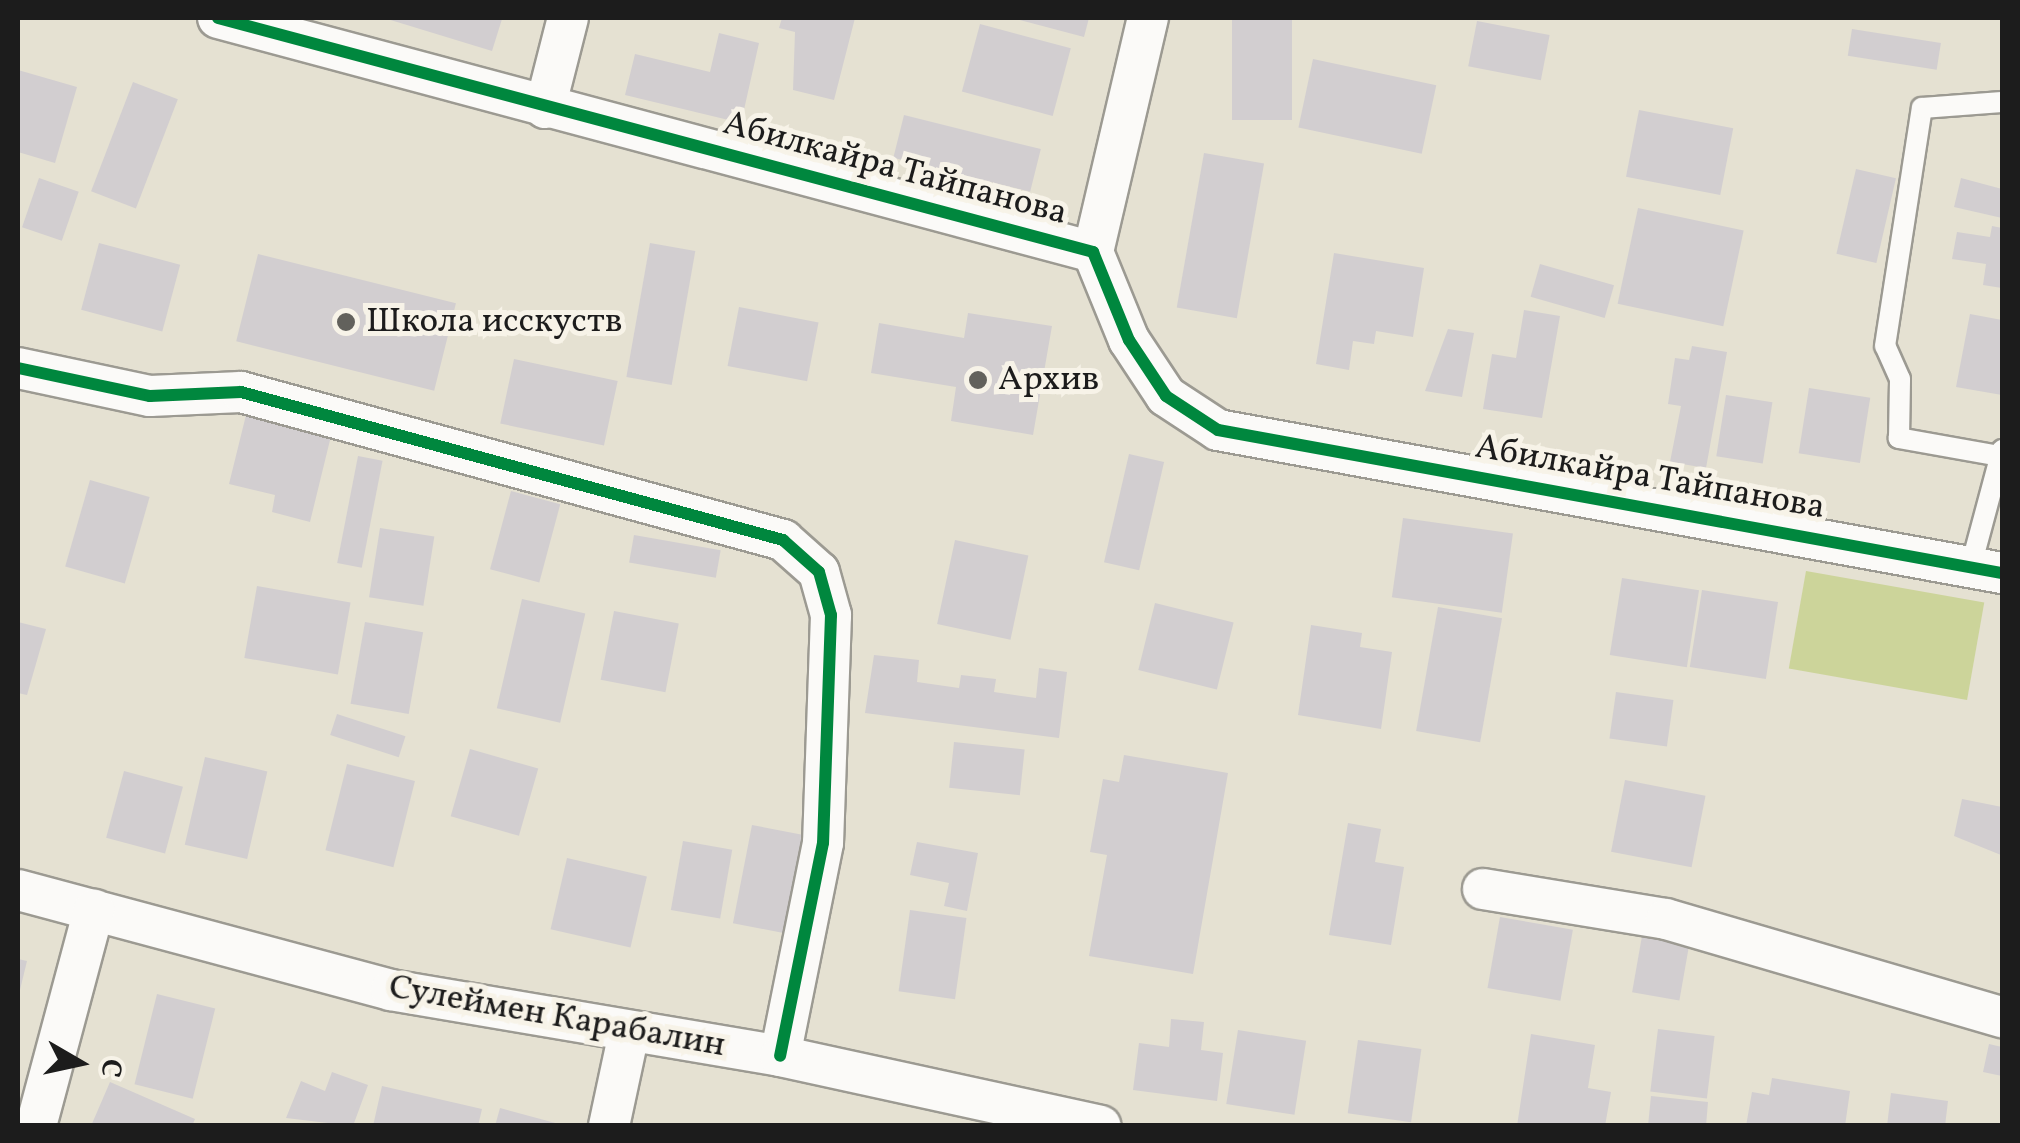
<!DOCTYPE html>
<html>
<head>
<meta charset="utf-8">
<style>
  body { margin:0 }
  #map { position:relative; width:2020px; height:1143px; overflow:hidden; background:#e5e1d2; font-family:Vollkorn,serif }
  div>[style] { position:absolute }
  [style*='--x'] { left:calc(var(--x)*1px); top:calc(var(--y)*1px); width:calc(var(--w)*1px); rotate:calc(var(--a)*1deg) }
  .green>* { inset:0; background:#ccd49a; transform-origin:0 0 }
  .building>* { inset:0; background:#d2ced0; transform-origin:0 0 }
  .roads { filter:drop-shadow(2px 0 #9c9a92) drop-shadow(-2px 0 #9c9a92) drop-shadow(0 2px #9c9a92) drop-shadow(0 -2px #9c9a92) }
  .lane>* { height:20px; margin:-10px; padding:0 10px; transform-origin:10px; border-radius:10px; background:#fbfaf8 }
  .street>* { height:40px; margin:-20px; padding:0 20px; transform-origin:20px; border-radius:20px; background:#fbfaf8 }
  .cycleway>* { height:12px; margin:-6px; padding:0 6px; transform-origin:6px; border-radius:6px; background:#00873e }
  .dots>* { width:28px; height:28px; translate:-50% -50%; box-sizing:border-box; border:5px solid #f7f3e8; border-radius:50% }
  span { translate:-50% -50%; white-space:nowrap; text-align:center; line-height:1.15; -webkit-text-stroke:10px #f7f3e8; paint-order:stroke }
  .street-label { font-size:35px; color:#1c1c1c }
  .poi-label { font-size:35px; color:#1c1c1c }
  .left { translate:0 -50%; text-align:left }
  .frame { position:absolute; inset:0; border:20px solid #1c1c1c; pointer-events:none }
  .north { position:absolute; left:30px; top:1013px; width:100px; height:100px; -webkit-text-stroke:8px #f7f3e8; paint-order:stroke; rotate:99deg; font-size:28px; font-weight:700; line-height:40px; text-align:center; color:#1c1c1c }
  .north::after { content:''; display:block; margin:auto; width:35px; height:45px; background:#1c1c1c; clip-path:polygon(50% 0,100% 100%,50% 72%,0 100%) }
</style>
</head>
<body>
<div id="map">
  <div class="green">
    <div style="left:1806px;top:571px;width:181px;height:99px;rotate:10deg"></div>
  </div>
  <div class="building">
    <div style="clip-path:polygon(384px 18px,498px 18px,502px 19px,492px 51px)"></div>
    <div style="clip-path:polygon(782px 18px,855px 18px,834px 100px,793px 90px,795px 32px,779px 28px)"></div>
    <div style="clip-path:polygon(1012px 18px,1089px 18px,1084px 37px)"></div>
    <div style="left:1232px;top:18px;width:60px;height:102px"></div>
    <div style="left:1477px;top:21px;width:74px;height:46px;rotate:11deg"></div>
    <div style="left:980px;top:24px;width:94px;height:70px;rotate:15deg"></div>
    <div style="left:1852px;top:29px;width:90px;height:27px;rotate:9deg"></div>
    <div style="clip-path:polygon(719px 33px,759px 43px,741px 123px,625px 95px,635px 54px,710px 72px)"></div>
    <div style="left:1313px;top:59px;width:126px;height:70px;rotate:12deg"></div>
    <div style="clip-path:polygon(18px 70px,77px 87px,55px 163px,18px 152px)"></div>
    <div style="left:133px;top:82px;width:48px;height:117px;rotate:21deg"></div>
    <div style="left:1639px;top:110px;width:96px;height:68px;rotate:11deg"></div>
    <div style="left:904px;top:115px;width:141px;height:44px;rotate:14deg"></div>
    <div style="left:1204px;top:153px;width:61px;height:157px;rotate:10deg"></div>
    <div style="left:1856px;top:169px;width:41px;height:87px;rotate:13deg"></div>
    <div style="left:39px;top:178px;width:42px;height:52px;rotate:19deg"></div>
    <div style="clip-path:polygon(1961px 178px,2002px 189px,2002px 218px,1954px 207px)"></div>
    <div style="left:1638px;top:208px;width:108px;height:98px;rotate:12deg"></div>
    <div style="clip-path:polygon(1992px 226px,2002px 228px,2002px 288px,1983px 285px,1986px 264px,1952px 259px,1957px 232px,1990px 237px)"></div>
    <div style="left:99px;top:243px;width:84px;height:69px;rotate:15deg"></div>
    <div style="left:650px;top:243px;width:46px;height:136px;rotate:10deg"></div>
    <div style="clip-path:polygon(1334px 253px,1424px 268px,1413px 337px,1376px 331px,1374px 344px,1353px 341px,1349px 370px,1316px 364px)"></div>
    <div style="left:258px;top:254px;width:204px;height:90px;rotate:14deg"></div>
    <div style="left:1540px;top:264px;width:77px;height:34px;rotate:16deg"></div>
    <div style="left:739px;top:307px;width:81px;height:60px;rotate:11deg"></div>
    <div style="clip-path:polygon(1524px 310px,1560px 316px,1542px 418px,1483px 409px,1492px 354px,1516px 358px)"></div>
    <div style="clip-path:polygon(968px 313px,1052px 326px,1033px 435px,951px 421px,956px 387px,871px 373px,879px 323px,964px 338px)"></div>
    <div style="clip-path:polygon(1970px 314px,2002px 320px,2002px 395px,1956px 387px)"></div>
    <div style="clip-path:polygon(1448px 329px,1474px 333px,1462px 397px,1425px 391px)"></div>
    <div style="clip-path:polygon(1692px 346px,1727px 352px,1706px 468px,1670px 462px,1681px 406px,1668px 404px,1675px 358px,1689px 360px)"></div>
    <div style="left:514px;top:359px;width:106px;height:66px;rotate:12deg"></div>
    <div style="left:1809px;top:388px;width:62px;height:66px;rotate:9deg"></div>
    <div style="left:1726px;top:395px;width:47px;height:62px;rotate:9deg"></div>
    <div style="clip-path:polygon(246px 415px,331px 436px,310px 522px,272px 512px,275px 495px,229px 484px)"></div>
    <div style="left:1129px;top:454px;width:36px;height:111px;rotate:13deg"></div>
    <div style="left:358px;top:456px;width:25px;height:109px;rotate:11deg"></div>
    <div style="left:90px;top:480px;width:62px;height:90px;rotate:16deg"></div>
    <div style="left:511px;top:491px;width:51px;height:81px;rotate:15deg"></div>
    <div style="left:1403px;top:518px;width:111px;height:80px;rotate:8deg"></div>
    <div style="left:380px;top:528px;width:55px;height:70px;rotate:9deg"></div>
    <div style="left:634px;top:535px;width:88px;height:28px;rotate:10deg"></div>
    <div style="left:955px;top:540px;width:75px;height:86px;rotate:12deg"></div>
    <div style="left:1622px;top:578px;width:78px;height:78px;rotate:9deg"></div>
    <div style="left:257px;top:586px;width:95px;height:73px;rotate:10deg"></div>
    <div style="left:1702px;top:590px;width:77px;height:78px;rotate:9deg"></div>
    <div style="left:522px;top:599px;width:65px;height:112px;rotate:13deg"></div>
    <div style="left:1155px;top:603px;width:81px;height:69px;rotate:14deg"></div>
    <div style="left:1438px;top:607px;width:65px;height:126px;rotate:10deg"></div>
    <div style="left:614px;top:611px;width:66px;height:70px;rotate:11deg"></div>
    <div style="clip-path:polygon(18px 622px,46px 629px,27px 695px,18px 693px)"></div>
    <div style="left:365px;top:622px;width:59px;height:83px;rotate:10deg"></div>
    <div style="clip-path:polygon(1311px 625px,1362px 633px,1360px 647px,1392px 652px,1381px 729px,1298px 715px)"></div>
    <div style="clip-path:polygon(874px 655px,919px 660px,917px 682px,959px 688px,961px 675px,996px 679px,994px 692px,1036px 698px,1039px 668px,1067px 672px,1059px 738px,865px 713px)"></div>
    <div style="left:1616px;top:692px;width:58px;height:47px;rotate:8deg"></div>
    <div style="left:337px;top:714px;width:72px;height:22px;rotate:18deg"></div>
    <div style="left:954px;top:742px;width:71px;height:46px;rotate:6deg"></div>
    <div style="left:470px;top:749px;width:71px;height:70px;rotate:16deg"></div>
    <div style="clip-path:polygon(1124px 755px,1228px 773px,1193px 974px,1089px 956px,1107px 855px,1090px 852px,1103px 779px,1119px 782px)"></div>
    <div style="left:205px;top:757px;width:64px;height:90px;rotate:13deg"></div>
    <div style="left:347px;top:764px;width:70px;height:89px;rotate:14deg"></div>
    <div style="left:124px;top:771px;width:61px;height:69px;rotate:15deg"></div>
    <div style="left:1625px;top:780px;width:82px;height:73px;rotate:11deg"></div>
    <div style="clip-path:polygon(1962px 799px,2002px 807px,2001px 855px,1954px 836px)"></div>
    <div style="clip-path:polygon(1348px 823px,1381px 829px,1375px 862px,1404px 867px,1391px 945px,1329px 935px)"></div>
    <div style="left:752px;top:825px;width:63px;height:100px;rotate:11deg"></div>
    <div style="left:683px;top:841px;width:50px;height:70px;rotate:10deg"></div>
    <div style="clip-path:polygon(917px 842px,978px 853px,967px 911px,944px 906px,949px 883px,910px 875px)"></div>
    <div style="left:567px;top:858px;width:82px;height:73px;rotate:13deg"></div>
    <div style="left:910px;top:910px;width:57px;height:82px;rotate:8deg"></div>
    <div style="left:1500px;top:917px;width:74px;height:72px;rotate:10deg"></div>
    <div style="left:1642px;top:936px;width:48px;height:57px;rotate:10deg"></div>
    <div style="clip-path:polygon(18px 959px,27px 961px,19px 994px,18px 994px)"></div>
    <div style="left:157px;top:994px;width:60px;height:93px;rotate:14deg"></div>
    <div style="clip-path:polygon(1171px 1019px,1204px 1022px,1201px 1050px,1223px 1053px,1217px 1101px,1133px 1090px,1139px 1043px,1169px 1047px)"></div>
    <div style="left:1658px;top:1029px;width:57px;height:63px;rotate:7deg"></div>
    <div style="left:1238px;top:1030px;width:69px;height:75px;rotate:9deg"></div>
    <div style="clip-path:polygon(1531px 1034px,1595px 1045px,1588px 1088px,1611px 1092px,1605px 1126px,1517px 1126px)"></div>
    <div style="left:1358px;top:1040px;width:64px;height:74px;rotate:8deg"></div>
    <div style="clip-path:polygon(1989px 1044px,2002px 1047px,2002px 1076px,1983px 1072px)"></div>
    <div style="clip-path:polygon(332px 1072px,368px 1085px,353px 1126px,286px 1118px,301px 1081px,325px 1091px)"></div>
    <div style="clip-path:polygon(1772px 1078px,1850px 1091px,1845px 1126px,1746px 1126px,1752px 1092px,1769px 1095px)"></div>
    <div style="clip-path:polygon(110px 1082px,195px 1119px,192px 1126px,91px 1126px)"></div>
    <div style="clip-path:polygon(382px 1086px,482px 1109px,478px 1126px,373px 1126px)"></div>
    <div style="clip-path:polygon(1891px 1093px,1948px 1101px,1945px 1126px,1887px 1126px)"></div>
    <div style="clip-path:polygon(1651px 1096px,1708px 1102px,1706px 1126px,1648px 1126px)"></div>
    <div style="clip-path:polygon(500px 1108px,559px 1124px,558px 1126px,495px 1126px)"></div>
  </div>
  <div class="roads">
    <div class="lane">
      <div style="--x:1994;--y:455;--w:97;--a:-169.9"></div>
      <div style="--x:1899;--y:438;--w:59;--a:-89"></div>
      <div style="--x:1900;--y:379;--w:36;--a:-114"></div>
      <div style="--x:1885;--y:346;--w:241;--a:-81.2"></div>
      <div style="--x:1922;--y:108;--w:80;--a:-4.3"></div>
      <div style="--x:1971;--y:566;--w:120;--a:-75"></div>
    </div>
    <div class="street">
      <div style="--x:218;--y:18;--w:906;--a:14.97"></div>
      <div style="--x:1093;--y:252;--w:95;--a:67.8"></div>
      <div style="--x:1129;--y:340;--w:67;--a:56.5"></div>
      <div style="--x:1166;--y:396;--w:62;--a:33.2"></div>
      <div style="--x:1218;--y:430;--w:797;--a:10.34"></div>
      <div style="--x:545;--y:108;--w:93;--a:-75.7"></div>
      <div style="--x:1093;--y:252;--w:240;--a:-76.8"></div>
      <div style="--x:18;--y:368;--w:135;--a:12"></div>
      <div style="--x:150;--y:396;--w:91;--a:-2.5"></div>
      <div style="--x:241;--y:392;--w:562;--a:15.27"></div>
      <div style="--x:783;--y:540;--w:48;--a:41.6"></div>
      <div style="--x:819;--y:572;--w:45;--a:74.4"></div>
      <div style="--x:831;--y:615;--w:228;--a:92"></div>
      <div style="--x:823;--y:843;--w:217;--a:101.4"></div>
      <div style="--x:1483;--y:889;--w:185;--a:9.3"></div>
      <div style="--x:1666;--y:919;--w:350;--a:16.3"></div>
      <div style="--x:18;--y:890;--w:386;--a:15"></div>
      <div style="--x:391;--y:990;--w:395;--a:9.6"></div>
      <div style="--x:780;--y:1056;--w:328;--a:12.3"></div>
      <div style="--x:36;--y:1126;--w:224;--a:-75"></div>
      <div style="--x:609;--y:1126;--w:95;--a:-77.9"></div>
    </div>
  </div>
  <div class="cycleway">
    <div style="--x:218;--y:18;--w:906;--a:14.97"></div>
    <div style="--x:1093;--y:252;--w:95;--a:67.8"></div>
    <div style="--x:1129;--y:340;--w:67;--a:56.5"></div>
    <div style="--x:1166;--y:396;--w:62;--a:33.2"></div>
    <div style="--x:1218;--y:430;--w:797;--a:10.34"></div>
    <div style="--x:18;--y:368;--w:135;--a:12"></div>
    <div style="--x:150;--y:396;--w:91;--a:-2.5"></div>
    <div style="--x:241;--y:392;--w:562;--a:15.27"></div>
    <div style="--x:783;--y:540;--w:48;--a:41.6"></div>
    <div style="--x:819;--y:572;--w:45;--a:74.4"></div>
    <div style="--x:831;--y:615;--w:228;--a:92"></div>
    <div style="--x:823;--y:843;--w:217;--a:101.4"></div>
  </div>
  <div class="dots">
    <div style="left:346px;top:322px;background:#62615c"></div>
    <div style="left:978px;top:380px;background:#62615c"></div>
  </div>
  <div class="street-label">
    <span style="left:895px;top:169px;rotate:15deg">Абилкайра Тайпанова</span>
    <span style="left:1650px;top:478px;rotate:10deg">Абилкайра Тайпанова</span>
    <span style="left:557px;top:1017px;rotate:10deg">Сулеймен Карабалин</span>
  </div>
  <div class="poi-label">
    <span class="left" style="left:366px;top:322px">Школа исскуств</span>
    <span class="left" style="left:998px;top:380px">Архив</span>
  </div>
  <div class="frame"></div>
  <div class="north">С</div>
</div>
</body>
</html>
